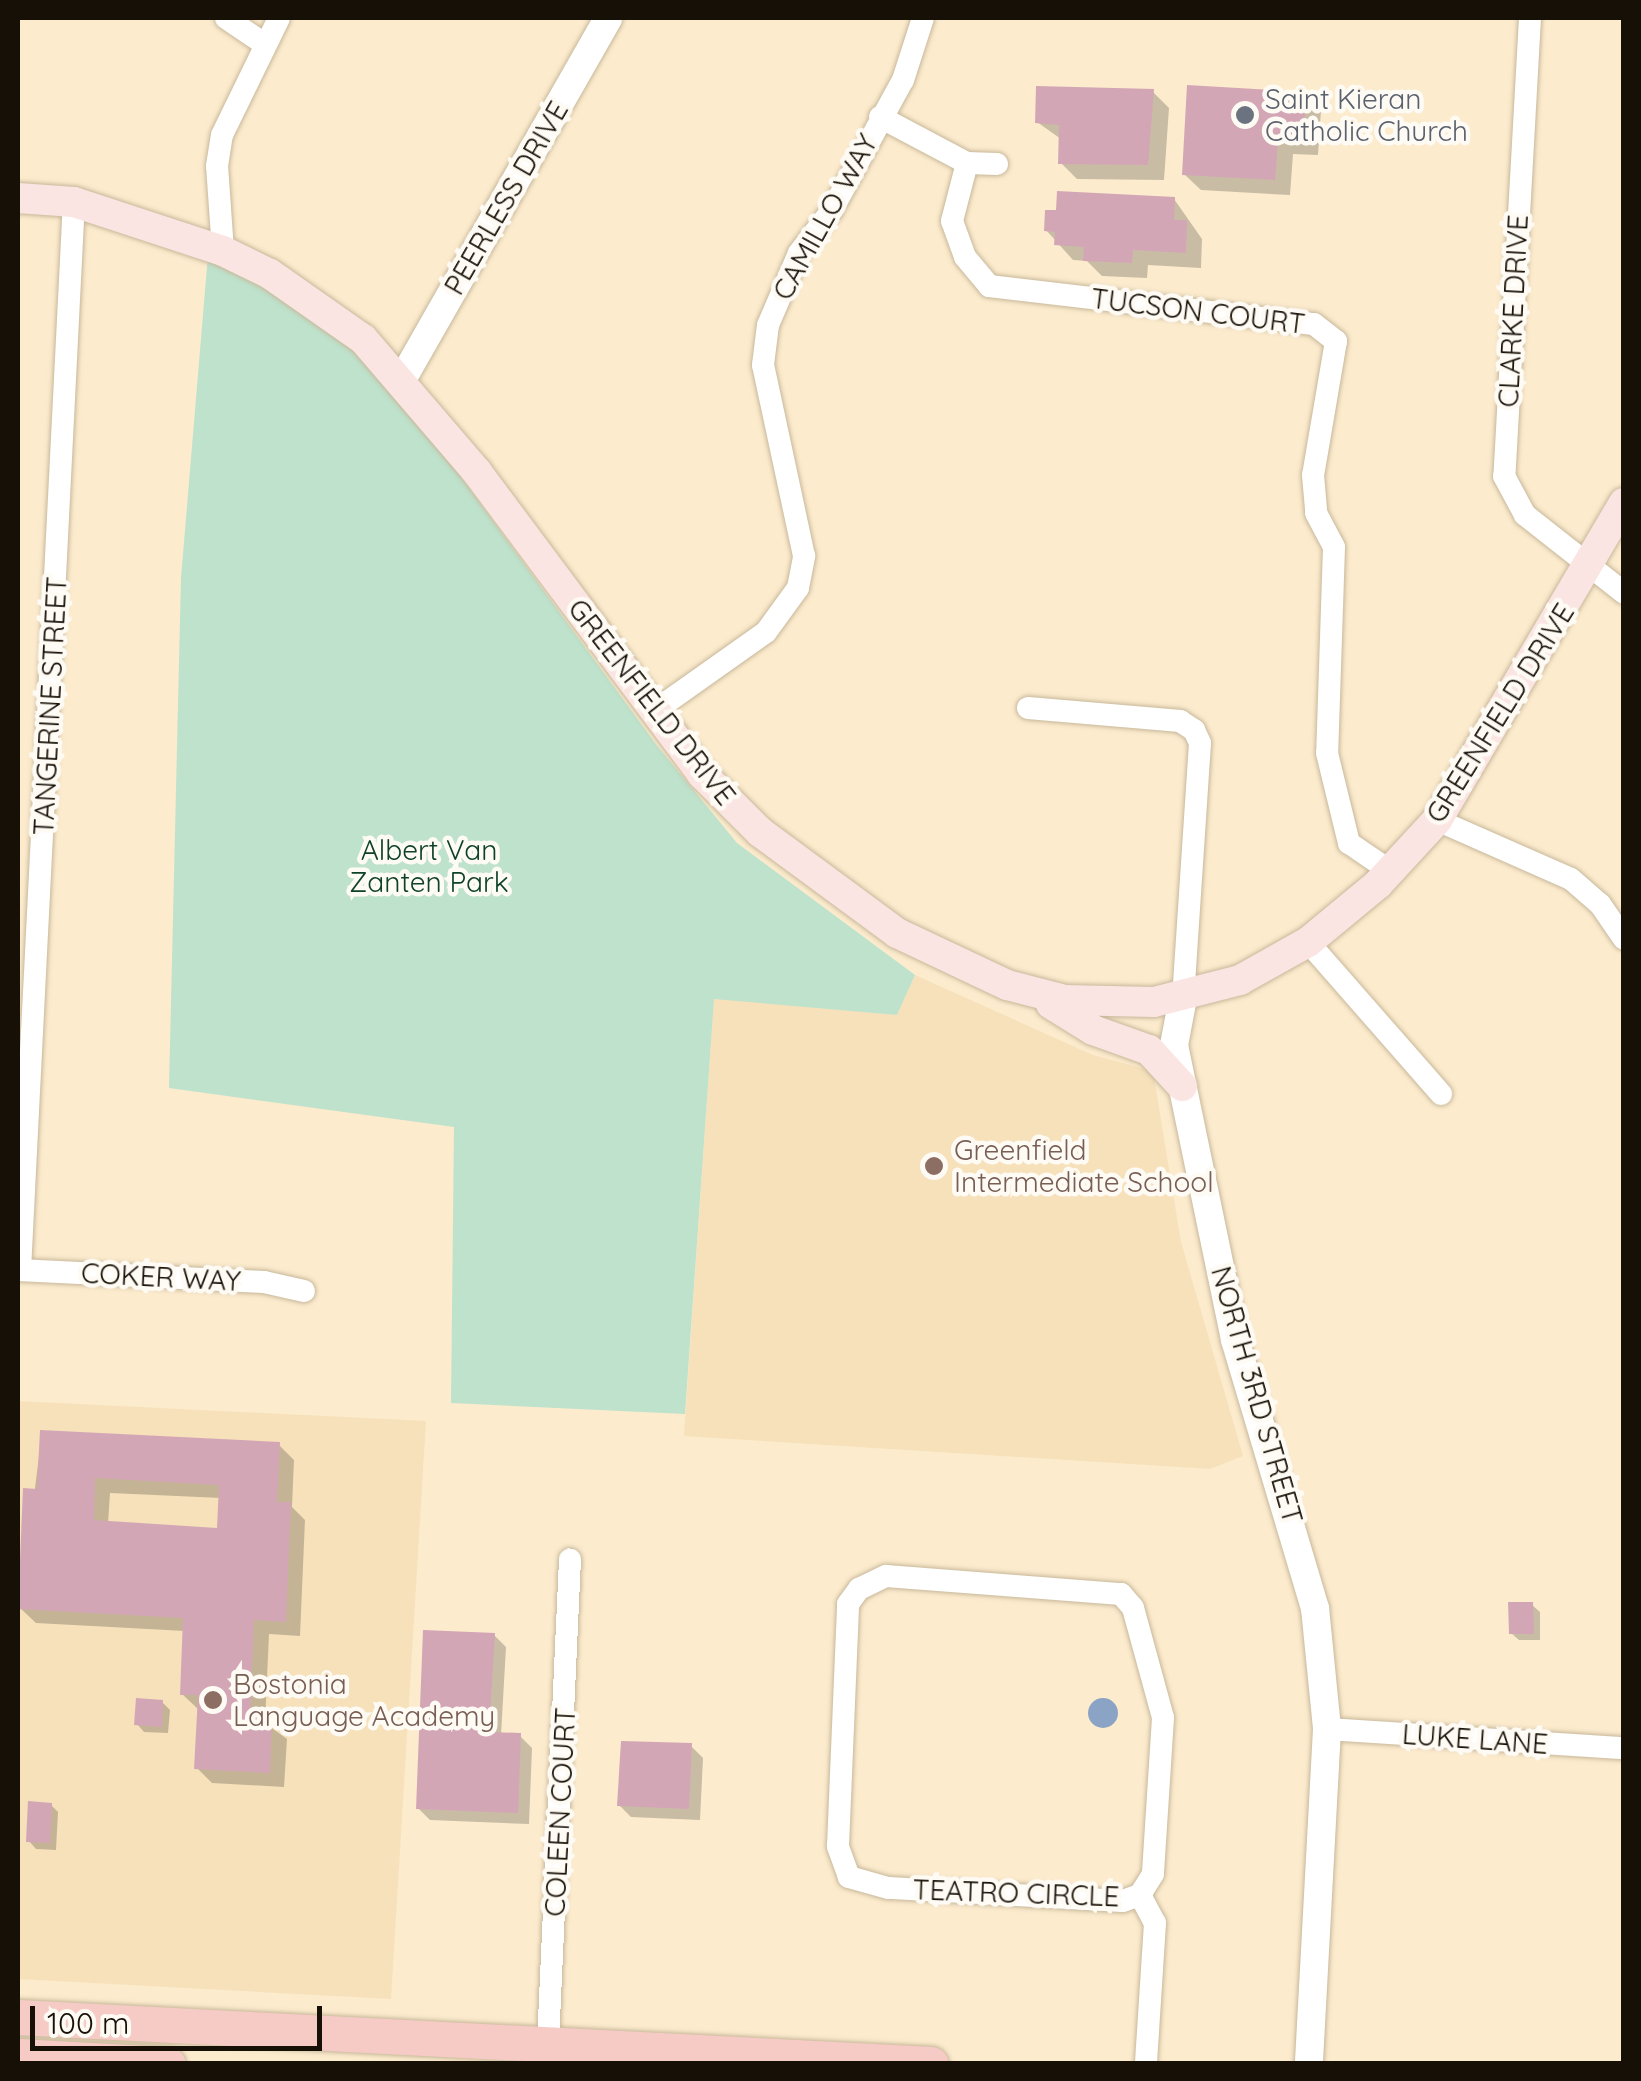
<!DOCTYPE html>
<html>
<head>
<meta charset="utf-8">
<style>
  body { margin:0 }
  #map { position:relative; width:1641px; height:2081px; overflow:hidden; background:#fcebcd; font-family:Quicksand,sans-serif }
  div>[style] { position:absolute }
  .built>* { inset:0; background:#f6e1bb }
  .green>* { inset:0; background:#bee2cc }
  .water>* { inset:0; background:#8ba4c6 }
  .round { border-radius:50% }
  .shadow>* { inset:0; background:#0003 }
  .building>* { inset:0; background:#d3a6b6 }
  .roads { filter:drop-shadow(0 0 2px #c8b89b) drop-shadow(0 0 2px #c8b89b) }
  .minor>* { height:22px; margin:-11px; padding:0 11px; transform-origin:11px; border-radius:11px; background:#fff }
  .tertiary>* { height:28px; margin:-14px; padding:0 14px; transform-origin:14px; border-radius:14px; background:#fff }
  .secondary>* { height:30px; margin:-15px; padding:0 15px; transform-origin:15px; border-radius:15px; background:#fbe5e2 }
  .primary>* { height:35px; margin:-17.5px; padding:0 17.5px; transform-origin:17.5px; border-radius:17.5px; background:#f7cbc5 }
  .dots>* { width:28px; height:28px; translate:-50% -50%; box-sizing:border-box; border:5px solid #fefaf4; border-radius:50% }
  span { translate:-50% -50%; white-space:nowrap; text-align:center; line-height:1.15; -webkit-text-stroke:9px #fefaf4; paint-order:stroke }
  .worship-label { font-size:28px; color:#5b616d }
  .left { translate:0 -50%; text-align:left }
  .street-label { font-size:28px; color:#161006 }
  .park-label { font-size:28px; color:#0d4128 }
  .education-label { font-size:28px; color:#785e54 }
  .frame { position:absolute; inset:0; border:20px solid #161006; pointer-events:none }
  .scale { position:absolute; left:30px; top:2006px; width:292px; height:45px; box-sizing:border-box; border:5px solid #161006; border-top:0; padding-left:12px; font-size:30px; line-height:35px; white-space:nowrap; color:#161006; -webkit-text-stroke:8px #fefaf4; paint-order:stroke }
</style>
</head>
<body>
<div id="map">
  <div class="built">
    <i style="clip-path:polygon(915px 975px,1093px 1055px,1153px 1071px,1181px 1242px,1243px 1456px,1210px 1469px,684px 1436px,714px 998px,897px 1015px)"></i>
    <i style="clip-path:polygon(18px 1401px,426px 1421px,391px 1999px,18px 1979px)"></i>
  </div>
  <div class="green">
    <i style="clip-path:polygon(208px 255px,257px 279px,352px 348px,410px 407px,655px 743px,737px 843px,915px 975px,897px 1015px,714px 999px,685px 1414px,451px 1403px,454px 1127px,169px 1088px,181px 578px)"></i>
  </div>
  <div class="water">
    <i class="round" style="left:1088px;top:1698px;width:30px;height:30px"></i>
  </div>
  <div class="shadow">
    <i style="clip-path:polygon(1153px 92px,1169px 108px,1164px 180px,1077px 179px,1061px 163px,1061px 139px,1037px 122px)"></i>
    <i style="clip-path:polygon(1305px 94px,1321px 110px,1318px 155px,1293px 154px,1290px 195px,1201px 190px,1184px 174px)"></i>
    <i style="clip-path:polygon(1174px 199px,1202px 239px,1201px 268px,1148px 265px,1147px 278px,1102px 276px,1087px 261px,1073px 260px,1046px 230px)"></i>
    <i style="clip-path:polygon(evenodd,42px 1432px,279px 1445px,294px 1460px,292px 1507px,305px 1520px,300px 1636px,269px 1634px,265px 1723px,287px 1739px,284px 1787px,212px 1783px,197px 1768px,198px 1709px,182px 1694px,185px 1631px,36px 1623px,20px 1608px,42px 1432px,110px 1493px,221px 1498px,220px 1530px,108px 1524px,110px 1493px)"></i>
    <i style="clip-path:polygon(1532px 1605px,1540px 1612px,1540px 1640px,1519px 1640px,1511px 1633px)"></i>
    <i style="clip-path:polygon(494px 1635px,506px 1647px,501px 1735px,520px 1736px,532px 1748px,529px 1824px,430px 1820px,418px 1808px)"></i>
    <i style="clip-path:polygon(162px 1702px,170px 1710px,168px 1733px,144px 1732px,137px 1724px)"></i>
    <i style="clip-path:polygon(691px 1746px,703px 1758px,700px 1820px,631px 1817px,619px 1805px)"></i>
    <i style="clip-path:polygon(51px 1805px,58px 1812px,56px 1850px,36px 1849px,29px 1841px)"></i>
  </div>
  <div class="building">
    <i style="clip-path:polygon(1187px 85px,1306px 92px,1303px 140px,1278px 139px,1275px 180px,1182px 175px)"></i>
    <i style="clip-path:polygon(1036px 86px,1154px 89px,1148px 165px,1058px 164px,1059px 125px,1035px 123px)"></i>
    <i style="clip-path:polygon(1057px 191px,1175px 197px,1174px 220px,1187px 220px,1186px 253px,1133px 250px,1132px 263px,1083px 261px,1084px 247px,1054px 245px,1055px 232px,1044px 231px,1045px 210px,1056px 210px)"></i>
    <i style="clip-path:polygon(evenodd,40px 1430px,280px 1442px,277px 1502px,291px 1502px,286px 1622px,254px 1620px,250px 1720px,272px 1721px,270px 1773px,194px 1769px,198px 1695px,180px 1695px,183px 1618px,18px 1609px,23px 1488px,37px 1489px,40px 1430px,95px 1478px,219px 1485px,217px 1528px,94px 1520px,95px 1478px)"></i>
    <i style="clip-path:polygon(1508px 1602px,1533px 1602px,1534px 1634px,1509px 1634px)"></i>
    <i style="clip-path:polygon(423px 1630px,495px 1633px,489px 1732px,521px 1733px,518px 1813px,416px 1809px)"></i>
    <i style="clip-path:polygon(136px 1698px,163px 1700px,162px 1727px,134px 1725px)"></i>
    <i style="clip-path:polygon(621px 1741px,692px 1743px,689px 1809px,617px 1806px)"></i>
    <i style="clip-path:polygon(28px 1801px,52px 1803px,50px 1843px,26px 1842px)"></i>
  </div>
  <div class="roads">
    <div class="minor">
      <i style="left:226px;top:18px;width:45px;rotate:34deg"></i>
      <i style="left:1530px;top:18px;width:459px;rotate:93.2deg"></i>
      <i style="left:1504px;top:476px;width:44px;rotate:61.7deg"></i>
      <i style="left:1525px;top:515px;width:126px;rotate:38.2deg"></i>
      <i style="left:880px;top:117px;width:98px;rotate:27.9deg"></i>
      <i style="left:967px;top:163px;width:30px;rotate:2deg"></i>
      <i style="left:967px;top:163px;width:60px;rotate:104.5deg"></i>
      <i style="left:952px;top:221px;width:38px;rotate:70deg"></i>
      <i style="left:965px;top:257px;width:38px;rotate:50deg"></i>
      <i style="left:989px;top:286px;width:327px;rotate:6.7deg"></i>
      <i style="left:1314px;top:324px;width:28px;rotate:38deg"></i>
      <i style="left:1336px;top:341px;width:136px;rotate:99.7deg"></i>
      <i style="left:1313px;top:475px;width:38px;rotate:85deg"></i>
      <i style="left:1316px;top:513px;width:38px;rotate:62deg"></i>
      <i style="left:1334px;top:547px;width:206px;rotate:91.9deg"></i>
      <i style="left:1327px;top:753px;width:93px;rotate:76.3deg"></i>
      <i style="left:1349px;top:843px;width:50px;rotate:34.3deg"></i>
      <i style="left:223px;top:251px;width:85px;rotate:-94deg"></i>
      <i style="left:217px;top:166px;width:31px;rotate:-81deg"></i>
      <i style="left:222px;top:135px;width:130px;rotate:-64deg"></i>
      <i style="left:1028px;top:708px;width:153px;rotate:4.9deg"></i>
      <i style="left:1180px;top:721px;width:17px;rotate:33deg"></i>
      <i style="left:1194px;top:730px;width:14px;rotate:65deg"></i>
      <i style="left:1200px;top:743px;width:256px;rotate:93.8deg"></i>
      <i style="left:653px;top:712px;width:138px;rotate:-35.3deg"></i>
      <i style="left:766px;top:632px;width:54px;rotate:-54deg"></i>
      <i style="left:798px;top:588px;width:33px;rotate:-79deg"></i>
      <i style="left:804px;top:556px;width:195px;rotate:-102.1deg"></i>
      <i style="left:763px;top:365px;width:40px;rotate:-82.9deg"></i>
      <i style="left:768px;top:325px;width:78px;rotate:-66.7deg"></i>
      <i style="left:799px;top:253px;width:54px;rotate:-52.5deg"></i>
      <i style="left:832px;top:210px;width:148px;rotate:-61.4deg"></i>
      <i style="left:903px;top:80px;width:65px;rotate:-72.1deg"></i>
      <i style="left:1437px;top:820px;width:146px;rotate:23.8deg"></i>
      <i style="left:1571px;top:879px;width:38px;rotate:41deg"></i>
      <i style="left:1600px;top:904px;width:42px;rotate:55.6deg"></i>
      <i style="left:1308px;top:942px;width:202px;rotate:48.8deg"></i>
      <i style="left:18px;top:1270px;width:246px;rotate:2.8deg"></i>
      <i style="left:264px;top:1282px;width:41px;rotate:12.7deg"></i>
      <i style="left:20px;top:1270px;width:1069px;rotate:-87.11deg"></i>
      <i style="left:886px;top:1576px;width:236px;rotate:4.4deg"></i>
      <i style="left:1121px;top:1594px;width:18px;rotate:49deg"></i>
      <i style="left:1133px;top:1608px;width:114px;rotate:74.7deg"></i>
      <i style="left:1163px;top:1718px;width:156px;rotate:93.7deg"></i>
      <i style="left:1153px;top:1874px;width:25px;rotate:122deg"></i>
      <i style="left:1140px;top:1895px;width:18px;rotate:161deg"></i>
      <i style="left:1123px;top:1901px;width:235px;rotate:-176.8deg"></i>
      <i style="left:888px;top:1888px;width:41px;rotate:-164.2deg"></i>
      <i style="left:849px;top:1877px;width:33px;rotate:-110deg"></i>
      <i style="left:838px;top:1846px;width:242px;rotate:-87.6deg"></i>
      <i style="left:848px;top:1604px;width:19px;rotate:-54deg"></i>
      <i style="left:859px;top:1589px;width:30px;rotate:-26deg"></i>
      <i style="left:1327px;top:1729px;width:298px;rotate:3.7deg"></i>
      <i style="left:1140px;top:1895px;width:32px;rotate:62deg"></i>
      <i style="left:1155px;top:1923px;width:141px;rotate:93.7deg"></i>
      <i style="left:547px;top:2064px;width:505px;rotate:-87.39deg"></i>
    </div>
    <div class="tertiary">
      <i style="left:403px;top:378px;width:414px;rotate:-60.3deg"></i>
      <i style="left:1183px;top:998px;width:48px;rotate:100.8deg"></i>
      <i style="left:1174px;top:1045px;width:301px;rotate:78.3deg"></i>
      <i style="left:1235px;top:1340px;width:280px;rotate:73.4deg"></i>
      <i style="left:1315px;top:1608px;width:122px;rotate:84.3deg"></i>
      <i style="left:1327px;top:1729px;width:335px;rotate:93.1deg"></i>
    </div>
    <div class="secondary">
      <i style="left:18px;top:198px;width:56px;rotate:4.1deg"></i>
      <i style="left:74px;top:202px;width:157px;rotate:18.2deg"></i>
      <i style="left:223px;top:251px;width:52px;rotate:26.1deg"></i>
      <i style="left:270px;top:274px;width:113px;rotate:35deg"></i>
      <i style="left:363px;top:339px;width:175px;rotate:49.4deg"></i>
      <i style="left:477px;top:472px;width:377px;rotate:53.3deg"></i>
      <i style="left:702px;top:774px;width:82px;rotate:45deg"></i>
      <i style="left:760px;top:832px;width:170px;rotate:36.4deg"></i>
      <i style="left:897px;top:933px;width:122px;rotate:25.3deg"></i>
      <i style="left:1007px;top:985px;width:60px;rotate:14.5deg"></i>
      <i style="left:1065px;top:1000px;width:89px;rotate:1.3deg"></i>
      <i style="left:1154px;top:1002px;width:89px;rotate:-14.3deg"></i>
      <i style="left:1240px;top:980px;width:78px;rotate:-29.2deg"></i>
      <i style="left:1308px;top:942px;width:91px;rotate:-39.6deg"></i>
      <i style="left:1378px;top:884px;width:87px;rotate:-47.3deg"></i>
      <i style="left:1437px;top:820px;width:368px;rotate:-59.5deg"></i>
      <i style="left:1051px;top:1004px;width:49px;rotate:31.8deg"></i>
      <i style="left:1093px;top:1030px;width:59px;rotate:19.7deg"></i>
      <i style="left:1149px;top:1050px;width:49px;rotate:47.5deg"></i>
    </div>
    <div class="primary">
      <i style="left:18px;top:2017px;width:914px;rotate:2.95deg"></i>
      <i style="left:18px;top:2056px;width:150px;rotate:3.1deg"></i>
    </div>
  </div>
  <div class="dots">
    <i style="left:1245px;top:115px;background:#6b7280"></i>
    <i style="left:934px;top:1166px;background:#8d6e63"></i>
    <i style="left:213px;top:1700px;background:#8d6e63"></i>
  </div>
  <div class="worship-label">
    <span class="left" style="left:1265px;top:115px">Saint Kieran<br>Catholic Church</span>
  </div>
  <div class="street-label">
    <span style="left:506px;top:198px;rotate:-60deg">PEERLESS DRIVE</span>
    <span style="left:825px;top:217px;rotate:-61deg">CAMILLO WAY</span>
    <span style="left:1198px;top:311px;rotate:7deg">TUCSON COURT</span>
    <span style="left:1513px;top:311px;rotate:-87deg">CLARKE DRIVE</span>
    <span style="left:652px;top:702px;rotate:52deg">GREENFIELD DRIVE</span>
    <span style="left:50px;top:706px;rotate:-87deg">TANGERINE STREET</span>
    <span style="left:1500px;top:713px;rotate:-58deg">GREENFIELD DRIVE</span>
    <span style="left:161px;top:1277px;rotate:3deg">COKER WAY</span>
    <span style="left:1257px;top:1395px;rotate:74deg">NORTH 3RD STREET</span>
    <span style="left:1475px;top:1739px;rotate:4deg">LUKE LANE</span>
    <span style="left:560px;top:1812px;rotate:-87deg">COLEEN COURT</span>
    <span style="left:1016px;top:1893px;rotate:2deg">TEATRO CIRCLE</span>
  </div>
  <div class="park-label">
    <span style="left:429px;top:866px">Albert Van<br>Zanten Park</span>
  </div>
  <div class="education-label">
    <span class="left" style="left:954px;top:1166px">Greenfield<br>Intermediate School</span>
    <span class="left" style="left:233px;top:1700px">Bostonia<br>Language Academy</span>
  </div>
  <div class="frame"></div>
  <div class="scale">100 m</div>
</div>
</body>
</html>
